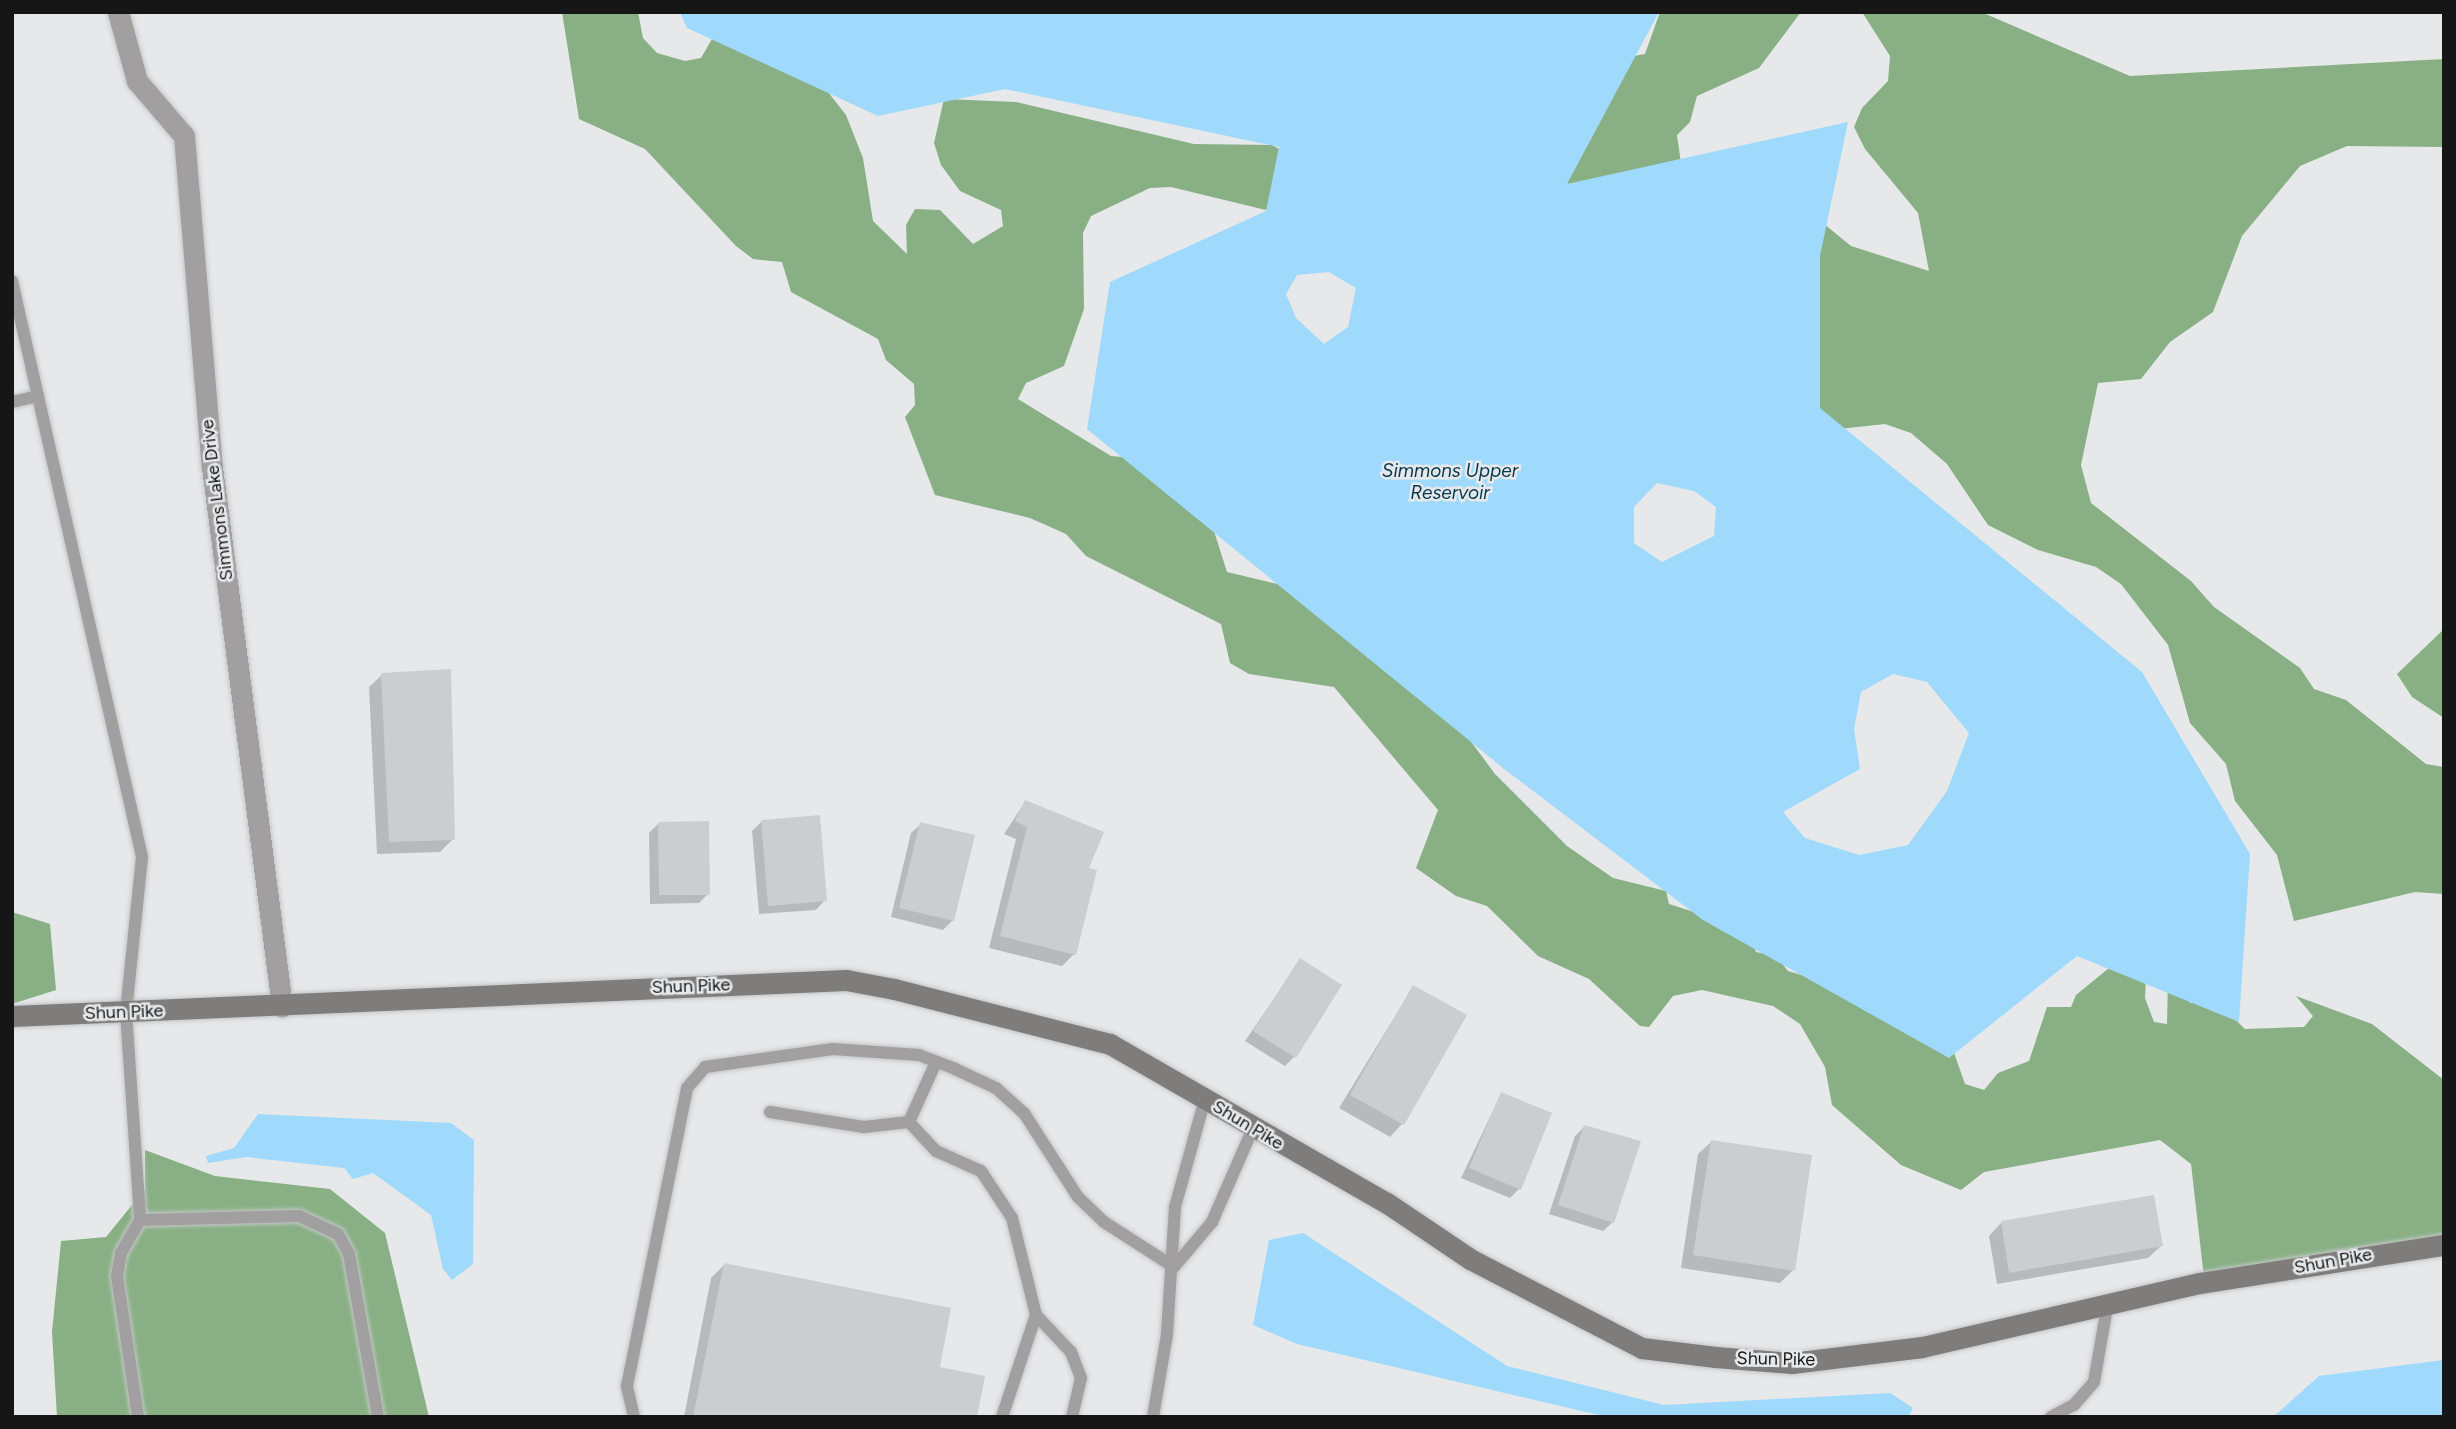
<!DOCTYPE html>
<html>
<head>
<meta charset="utf-8">
<style>
  body { margin:0 }
  #map { position:relative; width:2456px; height:1429px; overflow:hidden; background:#e6e8ea; font-family:Figtree,sans-serif }
  div>[style] { position:absolute }
  .forest>* { inset:0; background:#88b084 }
  .water>* { inset:0; background:#9fdafc }
  .shadow>* { inset:0; background:#0003 }
  .building>* { inset:0; background:#cbcdcf }
  .roads { filter:drop-shadow(0 0 2px #c5c6c8) drop-shadow(0 0 2px #c5c6c8) }
  .lane>* { height:12px; margin:-6px; padding:0 6px; transform-origin:6px; border-radius:6px; background:#a19f9f }
  .street>* { height:21px; margin:-10.5px; padding:0 10.5px; transform-origin:10.5px; border-radius:10.5px; background:#a19f9f }
  .secondary>* { height:21px; margin:-10.5px; padding:0 10.5px; transform-origin:10.5px; border-radius:10.5px; background:#7e7d7c }
  span { translate:-50% -50%; white-space:nowrap; text-align:center; line-height:1.15; -webkit-text-stroke:5px #e6e8ea; paint-order:stroke }
  .street-label { font-size:18px; color:#161617 }
  .water-label { font-size:19px; color:#04384e; font-style:italic }
  .frame { position:absolute; inset:0; border:14px solid #161617; pointer-events:none }
</style>
</head>
<body>
<div id="map">
  <div class="forest">
    <i style="clip-path:polygon(562px 12px,638px 12px,643px 38px,657px 53px,685px 61px,701px 58px,719px 27px,817px 78px,846px 115px,863px 158px,873px 221px,907px 254px,906px 225px,915px 209px,940px 210px,973px 244px,1003px 226px,1001px 210px,960px 191px,941px 165px,934px 143px,944px 99px,1016px 102px,1194px 144px,1272px 145px,1299px 160px,1290px 216px,1171px 187px,1150px 188px,1091px 216px,1083px 233px,1084px 309px,1064px 366px,1026px 383px,1018px 399px,1111px 456px,1157px 460px,1198px 481px,1227px 572px,1286px 586px,1449px 712px,1495px 774px,1567px 846px,1613px 878px,1666px 891px,1669px 904px,1747px 929px,1756px 952px,1776px 956px,1788px 971px,1941px 1016px,1965px 1084px,1984px 1090px,1998px 1073px,2029px 1061px,2047px 1007px,2071px 1007px,2076px 995px,2109px 968px,2149px 910px,2145px 998px,2154px 1022px,2167px 1024px,2168px 980px,2190px 984px,2190px 1003px,2219px 1004px,2245px 1029px,2304px 1027px,2313px 1016px,2296px 996px,2372px 1024px,2444px 1080px,2444px 1246px,2204px 1278px,2191px 1164px,2160px 1140px,1984px 1172px,1961px 1190px,1901px 1165px,1832px 1105px,1825px 1067px,1800px 1024px,1773px 1006px,1702px 990px,1673px 996px,1649px 1027px,1640px 1026px,1589px 979px,1538px 956px,1487px 906px,1456px 896px,1416px 868px,1438px 810px,1334px 687px,1249px 674px,1230px 663px,1221px 624px,1086px 556px,1066px 534px,1030px 518px,935px 495px,905px 417px,915px 405px,914px 384px,886px 360px,878px 339px,791px 292px,782px 262px,753px 259px,736px 246px,645px 149px,579px 119px)"></i>
    <i style="clip-path:polygon(1660px 12px,1801px 12px,1759px 68px,1697px 96px,1690px 122px,1677px 135px,1682px 170px,1568px 184px,1535px 163px,1601px 62px,1645px 54px)"></i>
    <i style="clip-path:polygon(1862px 12px,1981px 12px,2130px 76px,2444px 59px,2444px 147px,2347px 146px,2300px 166px,2242px 236px,2213px 312px,2170px 342px,2141px 379px,2098px 383px,2081px 465px,2091px 503px,2191px 581px,2214px 607px,2300px 668px,2314px 689px,2346px 700px,2426px 764px,2444px 767px,2444px 894px,2415px 892px,2294px 921px,2277px 855px,2235px 801px,2226px 764px,2190px 723px,2168px 645px,2121px 584px,2096px 567px,2038px 550px,1988px 525px,1947px 464px,1911px 433px,1885px 424px,1839px 429px,1807px 407px,1791px 197px,1851px 246px,1929px 271px,1918px 213px,1865px 149px,1854px 127px,1862px 108px,1888px 81px,1890px 56px)"></i>
    <i style="clip-path:polygon(2444px 629px,2444px 718px,2412px 697px,2397px 674px)"></i>
    <i style="clip-path:polygon(12px 912px,50px 924px,56px 990px,12px 1004px)"></i>
    <i style="clip-path:polygon(145px 1150px,215px 1176px,330px 1189px,385px 1233px,429px 1417px,57px 1417px,52px 1332px,61px 1241px,106px 1237px,145px 1189px)"></i>
  </div>
  <div class="water">
    <i style="clip-path:polygon(evenodd,680px 12px,1659px 12px,1567px 184px,1848px 122px,1820px 256px,1820px 408px,2142px 672px,2250px 854px,2239px 1022px,2077px 956px,1949px 1058px,1703px 920px,1503px 768px,1087px 429px,1110px 282px,1266px 211px,1279px 147px,1005px 89px,878px 116px,687px 28px,680px 12px,1329px 272px,1356px 288px,1348px 327px,1324px 344px,1296px 318px,1286px 294px,1297px 275px,1329px 272px,680px 12px,1657px 483px,1694px 491px,1716px 507px,1714px 536px,1662px 562px,1634px 543px,1634px 507px,1657px 483px,680px 12px,1893px 674px,1927px 682px,1969px 733px,1947px 791px,1908px 845px,1859px 855px,1805px 838px,1783px 812px,1860px 769px,1854px 729px,1861px 692px,1893px 674px)"></i>
    <i style="clip-path:polygon(258px 1114px,451px 1123px,474px 1140px,473px 1264px,452px 1280px,443px 1269px,431px 1215px,373px 1173px,353px 1179px,344px 1168px,246px 1157px,208px 1163px,206px 1156px,234px 1148px)"></i>
    <i style="clip-path:polygon(1303px 1233px,1507px 1366px,1664px 1405px,1890px 1393px,1913px 1408px,1908px 1417px,1607px 1417px,1297px 1344px,1253px 1325px,1269px 1240px)"></i>
    <i style="clip-path:polygon(2444px 1360px,2444px 1417px,2273px 1417px,2319px 1376px)"></i>
  </div>
  <div class="shadow">
    <i style="clip-path:polygon(382px 675px,453px 839px,440px 852px,377px 854px,369px 687px)"></i>
    <i style="clip-path:polygon(1025px 802px,1086px 869px,1074px 954px,1062px 966px,989px 948px,1016px 839px,1004px 834px)"></i>
    <i style="clip-path:polygon(762px 821px,825px 900px,816px 910px,759px 914px,752px 831px)"></i>
    <i style="clip-path:polygon(658px 824px,708px 894px,699px 903px,650px 904px,649px 833px)"></i>
    <i style="clip-path:polygon(921px 824px,953px 920px,943px 930px,891px 917px,911px 833px)"></i>
    <i style="clip-path:polygon(1300px 961px,1294px 1057px,1285px 1066px,1245px 1041px)"></i>
    <i style="clip-path:polygon(1413px 987px,1402px 1124px,1390px 1137px,1339px 1108px)"></i>
    <i style="clip-path:polygon(1501px 1094px,1519px 1189px,1510px 1198px,1461px 1178px)"></i>
    <i style="clip-path:polygon(1584px 1127px,1613px 1222px,1603px 1231px,1549px 1214px,1575px 1136px)"></i>
    <i style="clip-path:polygon(1711px 1142px,1793px 1270px,1780px 1283px,1681px 1268px,1698px 1154px)"></i>
    <i style="clip-path:polygon(2001px 1223px,2161px 1246px,2148px 1258px,1997px 1284px,1989px 1236px)"></i>
    <i style="clip-path:polygon(724px 1265px,938px 1368px,976px 1417px,684px 1417px,711px 1278px)"></i>
  </div>
  <div class="building">
    <i style="clip-path:polygon(451px 669px,455px 840px,389px 842px,381px 673px)"></i>
    <i style="clip-path:polygon(1025px 800px,1104px 832px,1089px 868px,1097px 870px,1076px 955px,1000px 936px,1027px 827px,1015px 821px)"></i>
    <i style="clip-path:polygon(820px 815px,827px 901px,768px 906px,761px 820px)"></i>
    <i style="clip-path:polygon(709px 821px,710px 895px,659px 895px,658px 822px)"></i>
    <i style="clip-path:polygon(920px 822px,975px 835px,954px 921px,899px 908px)"></i>
    <i style="clip-path:polygon(1300px 958px,1342px 985px,1296px 1058px,1253px 1031px)"></i>
    <i style="clip-path:polygon(1413px 985px,1467px 1015px,1404px 1125px,1350px 1095px)"></i>
    <i style="clip-path:polygon(1501px 1092px,1552px 1113px,1521px 1190px,1469px 1168px)"></i>
    <i style="clip-path:polygon(1584px 1125px,1641px 1141px,1614px 1223px,1558px 1205px)"></i>
    <i style="clip-path:polygon(1711px 1140px,1812px 1155px,1795px 1271px,1693px 1255px)"></i>
    <i style="clip-path:polygon(2154px 1195px,2163px 1246px,2009px 1273px,2001px 1221px)"></i>
    <i style="clip-path:polygon(724px 1263px,951px 1308px,940px 1367px,985px 1376px,977px 1417px,693px 1417px)"></i>
  </div>
  <div class="roads">
    <div class="lane">
      <i style="left:12px;top:281px;width:590px;rotate:77.28deg"></i>
      <i style="left:142px;top:857px;width:156px;rotate:95.9deg"></i>
      <i style="left:126px;top:1012px;width:208px;rotate:86.1deg"></i>
      <i style="left:140px;top:1220px;width:38px;rotate:120deg"></i>
      <i style="left:121px;top:1253px;width:23px;rotate:100deg"></i>
      <i style="left:117px;top:1276px;width:143px;rotate:81.5deg"></i>
      <i style="left:12px;top:402px;width:27px;rotate:-13deg"></i>
      <i style="left:936px;top:1062px;width:66px;rotate:114.2deg"></i>
      <i style="left:909px;top:1122px;width:40px;rotate:47deg"></i>
      <i style="left:936px;top:1151px;width:49px;rotate:24deg"></i>
      <i style="left:981px;top:1171px;width:56px;rotate:56.6deg"></i>
      <i style="left:1012px;top:1218px;width:100px;rotate:76.1deg"></i>
      <i style="left:1036px;top:1315px;width:51px;rotate:46.6deg"></i>
      <i style="left:1071px;top:1352px;width:28px;rotate:69deg"></i>
      <i style="left:1081px;top:1378px;width:40px;rotate:103deg"></i>
      <i style="left:770px;top:1112px;width:95px;rotate:9.1deg"></i>
      <i style="left:864px;top:1127px;width:45px;rotate:-6.3deg"></i>
      <i style="left:140px;top:1220px;width:159px;rotate:-1.4deg"></i>
      <i style="left:299px;top:1216px;width:43px;rotate:24.8deg"></i>
      <i style="left:338px;top:1234px;width:23px;rotate:61deg"></i>
      <i style="left:349px;top:1254px;width:166px;rotate:79.9deg"></i>
      <i style="left:1174px;top:1267px;width:59px;rotate:-49.8deg"></i>
      <i style="left:1212px;top:1222px;width:105px;rotate:-66.4deg"></i>
      <i style="left:634px;top:1417px;width:32px;rotate:-103deg"></i>
      <i style="left:627px;top:1386px;width:304px;rotate:-78.6deg"></i>
      <i style="left:687px;top:1088px;width:28px;rotate:-49deg"></i>
      <i style="left:705px;top:1067px;width:129px;rotate:-8deg"></i>
      <i style="left:833px;top:1049px;width:86px;rotate:4deg"></i>
      <i style="left:919px;top:1055px;width:39px;rotate:21deg"></i>
      <i style="left:955px;top:1069px;width:45px;rotate:24.9deg"></i>
      <i style="left:996px;top:1088px;width:38px;rotate:42deg"></i>
      <i style="left:1024px;top:1113px;width:100px;rotate:57.3deg"></i>
      <i style="left:1078px;top:1197px;width:36px;rotate:44deg"></i>
      <i style="left:1104px;top:1222px;width:83px;rotate:32.7deg"></i>
      <i style="left:1002px;top:1417px;width:108px;rotate:-71.6deg"></i>
      <i style="left:1153px;top:1417px;width:84px;rotate:-80.4deg"></i>
      <i style="left:1167px;top:1334px;width:127px;rotate:-86.4deg"></i>
      <i style="left:1175px;top:1207px;width:112px;rotate:-74.5deg"></i>
      <i style="left:2051px;top:1417px;width:26px;rotate:-28deg"></i>
      <i style="left:2074px;top:1405px;width:30px;rotate:-49deg"></i>
      <i style="left:2094px;top:1382px;width:81px;rotate:-80.1deg"></i>
    </div>
    <div class="street">
      <i style="left:118px;top:12px;width:72px;rotate:74.6deg"></i>
      <i style="left:137px;top:81px;width:72px;rotate:49.5deg"></i>
      <i style="left:184px;top:136px;width:332px;rotate:85.2deg"></i>
      <i style="left:212px;top:467px;width:544px;rotate:82.6deg"></i>
    </div>
    <div class="secondary">
      <i style="left:12px;top:1016px;width:835px;rotate:-2.47deg"></i>
      <i style="left:846px;top:980px;width:49px;rotate:10.6deg"></i>
      <i style="left:894px;top:989px;width:223px;rotate:14.3deg"></i>
      <i style="left:1110px;top:1044px;width:319px;rotate:29.9deg"></i>
      <i style="left:1387px;top:1203px;width:100px;rotate:34deg"></i>
      <i style="left:1470px;top:1259px;width:194px;rotate:27.4deg"></i>
      <i style="left:1642px;top:1348px;width:74px;rotate:7deg"></i>
      <i style="left:1715px;top:1357px;width:77px;rotate:4.5deg"></i>
      <i style="left:1792px;top:1363px;width:131px;rotate:-7deg"></i>
      <i style="left:1922px;top:1347px;width:285px;rotate:-13deg"></i>
      <i style="left:2200px;top:1283px;width:247px;rotate:-8.9deg"></i>
    </div>
  </div>
  <div class="street-label">
    <span style="left:217px;top:500px;rotate:-97deg">Simmons Lake Drive</span>
    <span style="left:691px;top:986px;rotate:-2deg">Shun Pike</span>
    <span style="left:124px;top:1012px;rotate:-2deg">Shun Pike</span>
    <span style="left:1248px;top:1125px;rotate:31deg">Shun Pike</span>
    <span style="left:2333px;top:1261px;rotate:-10deg">Shun Pike</span>
    <span style="left:1776px;top:1359px;rotate:1deg">Shun Pike</span>
  </div>
  <div class="water-label">
    <span style="left:1450px;top:482px">Simmons Upper<br>Reservoir</span>
  </div>
  <div class="frame"></div>
</div>
</body>
</html>
